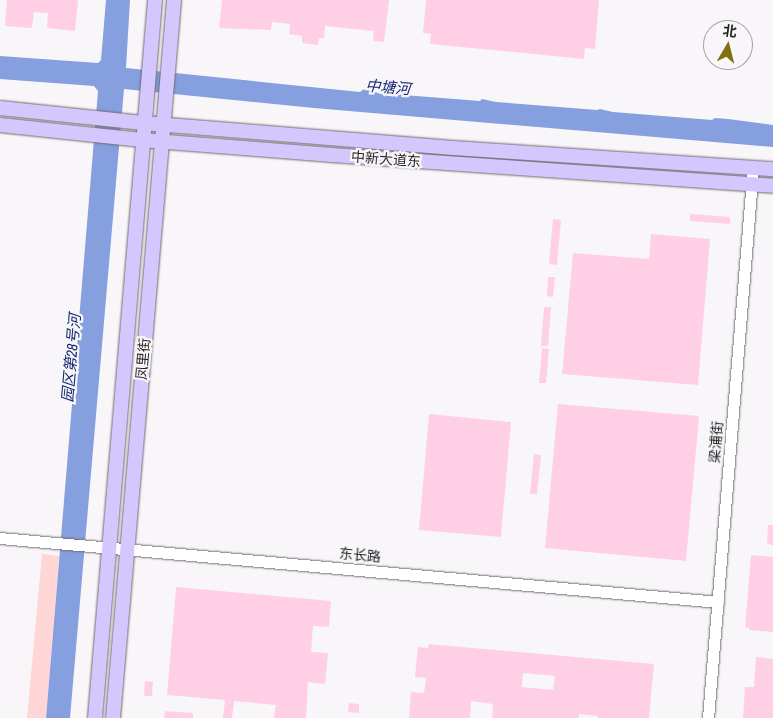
<!DOCTYPE html>
<html>
<head>
<meta charset="utf-8">
<style>
  body { margin:0 }
  #map { position:relative; width:773px; height:718px; overflow:hidden; background:#f8f6f9; font-family:"Archivo Narrow","Noto Sans SC",sans-serif }
  div>[style] { position:absolute }
  .green>* { inset:0; background:#ffd5d6 }
  .water>* { inset:0; background:#859fdf }
  .building>* { inset:0; background:#ffd0e5 }
  .roads { filter:drop-shadow(0 0 1px #6d6b6e) drop-shadow(0 0 1px #6d6b6e) }
  .tertiary>* { height:11px; margin:-5.5px; padding:0 5.5px; transform-origin:5.5px; border-radius:5.5px; background:#fff }
  .primary>* { height:14px; margin:-7px; padding:0 7px; transform-origin:7px; border-radius:7px; background:#d4c7fd }
  span { translate:-50% -50%; white-space:nowrap; text-align:center; line-height:1.15; -webkit-text-stroke:4.5px #f8f6f9; paint-order:stroke }
  .street-label { font-size:14px; color:#262526 }
  .water-label { font-size:15px; color:#152872; font-style:italic }
  .north { position:absolute; left:703px; top:20px; width:50px; height:50px; box-sizing:border-box; background:#f8f6f9; border:1px solid #a4a2a5; border-radius:50%; rotate:8deg; font-size:14px; font-weight:700; line-height:20px; text-align:center; color:#262526 }
  .north::after { content:''; display:block; margin:auto; width:18px; height:22px; background:#80700f; clip-path:polygon(50% 0,100% 100%,50% 72%,0 100%) }
</style>
</head>
<body>
<div id="map">
  <div class="green">
    <i style="clip-path:polygon(42px 554px,59px 556px,46px 718px,27px 718px)"></i>
  </div>
  <div class="water">
    <i style="clip-path:polygon(106px 0,130px 0,126px 68px,360px 92px,364px 89px,378px 93px,480px 101px,482px 99px,496px 102px,597px 110px,600px 109px,613px 112px,712px 120px,715px 118px,728px 119px,773px 125px,773px 147px,314px 108px,124px 89px,70px 718px,46px 718px,98px 91px,94px 86px,0 79px,0 56px,98px 63px,101px 60px)"></i>
  </div>
  <div class="building">
    <i style="clip-path:polygon(7px 0,78px 0,75px 31px,47px 28px,48px 13px,34px 12px,32px 28px,5px 26px)"></i>
    <i style="clip-path:polygon(222px 0,389px 0,384px 42px,373px 41px,374px 31px,325px 26px,324px 38px,319px 38px,318px 45px,302px 43px,302px 36px,289px 34px,290px 24px,272px 22px,271px 30px,219px 28px)"></i>
    <i style="clip-path:polygon(426px 0,599px 0,595px 49px,585px 48px,584px 59px,430px 44px,431px 34px,423px 33px)"></i>
    <i style="clip-path:polygon(690px 214px,730px 217px,730px 224px,690px 221px)"></i>
    <i style="clip-path:polygon(553px 219px,561px 220px,557px 265px,549px 264px)"></i>
    <i style="clip-path:polygon(651px 234px,710px 239px,698px 385px,562px 374px,573px 253px,649px 259px)"></i>
    <i style="clip-path:polygon(548px 277px,555px 277px,553px 297px,547px 296px)"></i>
    <i style="clip-path:polygon(544px 307px,551px 307px,548px 346px,541px 346px)"></i>
    <i style="clip-path:polygon(542px 348px,549px 349px,546px 383px,539px 383px)"></i>
    <i style="clip-path:polygon(558px 404px,699px 416px,686px 561px,545px 548px)"></i>
    <i style="clip-path:polygon(429px 414px,511px 422px,501px 537px,419px 530px)"></i>
    <i style="clip-path:polygon(534px 454px,541px 455px,537px 494px,530px 494px)"></i>
    <i style="clip-path:polygon(768px 525px,773px 525px,773px 545px,767px 544px)"></i>
    <i style="clip-path:polygon(751px 555px,773px 557px,773px 632px,749px 630px,749px 628px,745px 627px)"></i>
    <i style="clip-path:polygon(176px 587px,331px 601px,329px 627px,313px 626px,311px 652px,328px 653px,325px 684px,308px 682px,306px 718px,274px 718px,276px 705px,234px 701px,232px 718px,223px 718px,225px 700px,167px 695px)"></i>
    <i style="clip-path:polygon(evenodd,429px 644px,654px 664px,649px 718px,598px 718px,598px 716px,579px 714px,579px 718px,492px 718px,493px 704px,471px 701px,470px 718px,409px 718px,411px 692px,424px 693px,426px 678px,415px 677px,418px 647px,428px 648px,429px 644px,523px 673px,555px 676px,553px 690px,522px 687px,523px 673px)"></i>
    <i style="clip-path:polygon(756px 657px,773px 659px,773px 718px,743px 718px,745px 687px,754px 687px)"></i>
    <i style="clip-path:polygon(145px 681px,153px 682px,152px 696px,144px 696px)"></i>
    <i style="clip-path:polygon(349px 703px,359px 704px,359px 713px,348px 712px)"></i>
    <i style="clip-path:polygon(165px 711px,193px 713px,193px 718px,164px 718px)"></i>
  </div>
  <div class="roads">
    <div class="tertiary">
      <i style="left:0;top:538px;width:721px;rotate:5.09deg"></i>
      <i style="left:708px;top:718px;width:553px;rotate:-85.33deg"></i>
    </div>
    <div class="primary">
      <i style="left:0;top:108px;width:144px;rotate:6deg"></i>
      <i style="left:143px;top:123px;width:311px;rotate:4.6deg"></i>
      <i style="left:453px;top:148px;width:321px;rotate:3.8deg"></i>
      <i style="left:0;top:125px;width:143px;rotate:6deg"></i>
      <i style="left:142px;top:140px;width:191px;rotate:4.5deg"></i>
      <i style="left:332px;top:155px;width:442px;rotate:4deg"></i>
      <i style="left:95px;top:718px;width:721px;rotate:-85.22deg"></i>
      <i style="left:113px;top:718px;width:721px;rotate:-85.14deg"></i>
    </div>
  </div>
  <div class="street-label">
    <span style="left:386px;top:159px;rotate:4deg">中新大道东</span>
    <span style="left:143px;top:359px;rotate:-85deg">凤里街</span>
    <span style="left:716px;top:442px;rotate:-85deg">梁浦街</span>
    <span style="left:360px;top:555px;rotate:5deg">东长路</span>
  </div>
  <div class="water-label">
    <span style="left:388px;top:87px;rotate:5deg">中塘河</span>
    <span style="left:71px;top:358px;rotate:-85deg">园区第28号河</span>
  </div>
  <div class="north">北</div>
</div>
</body>
</html>
